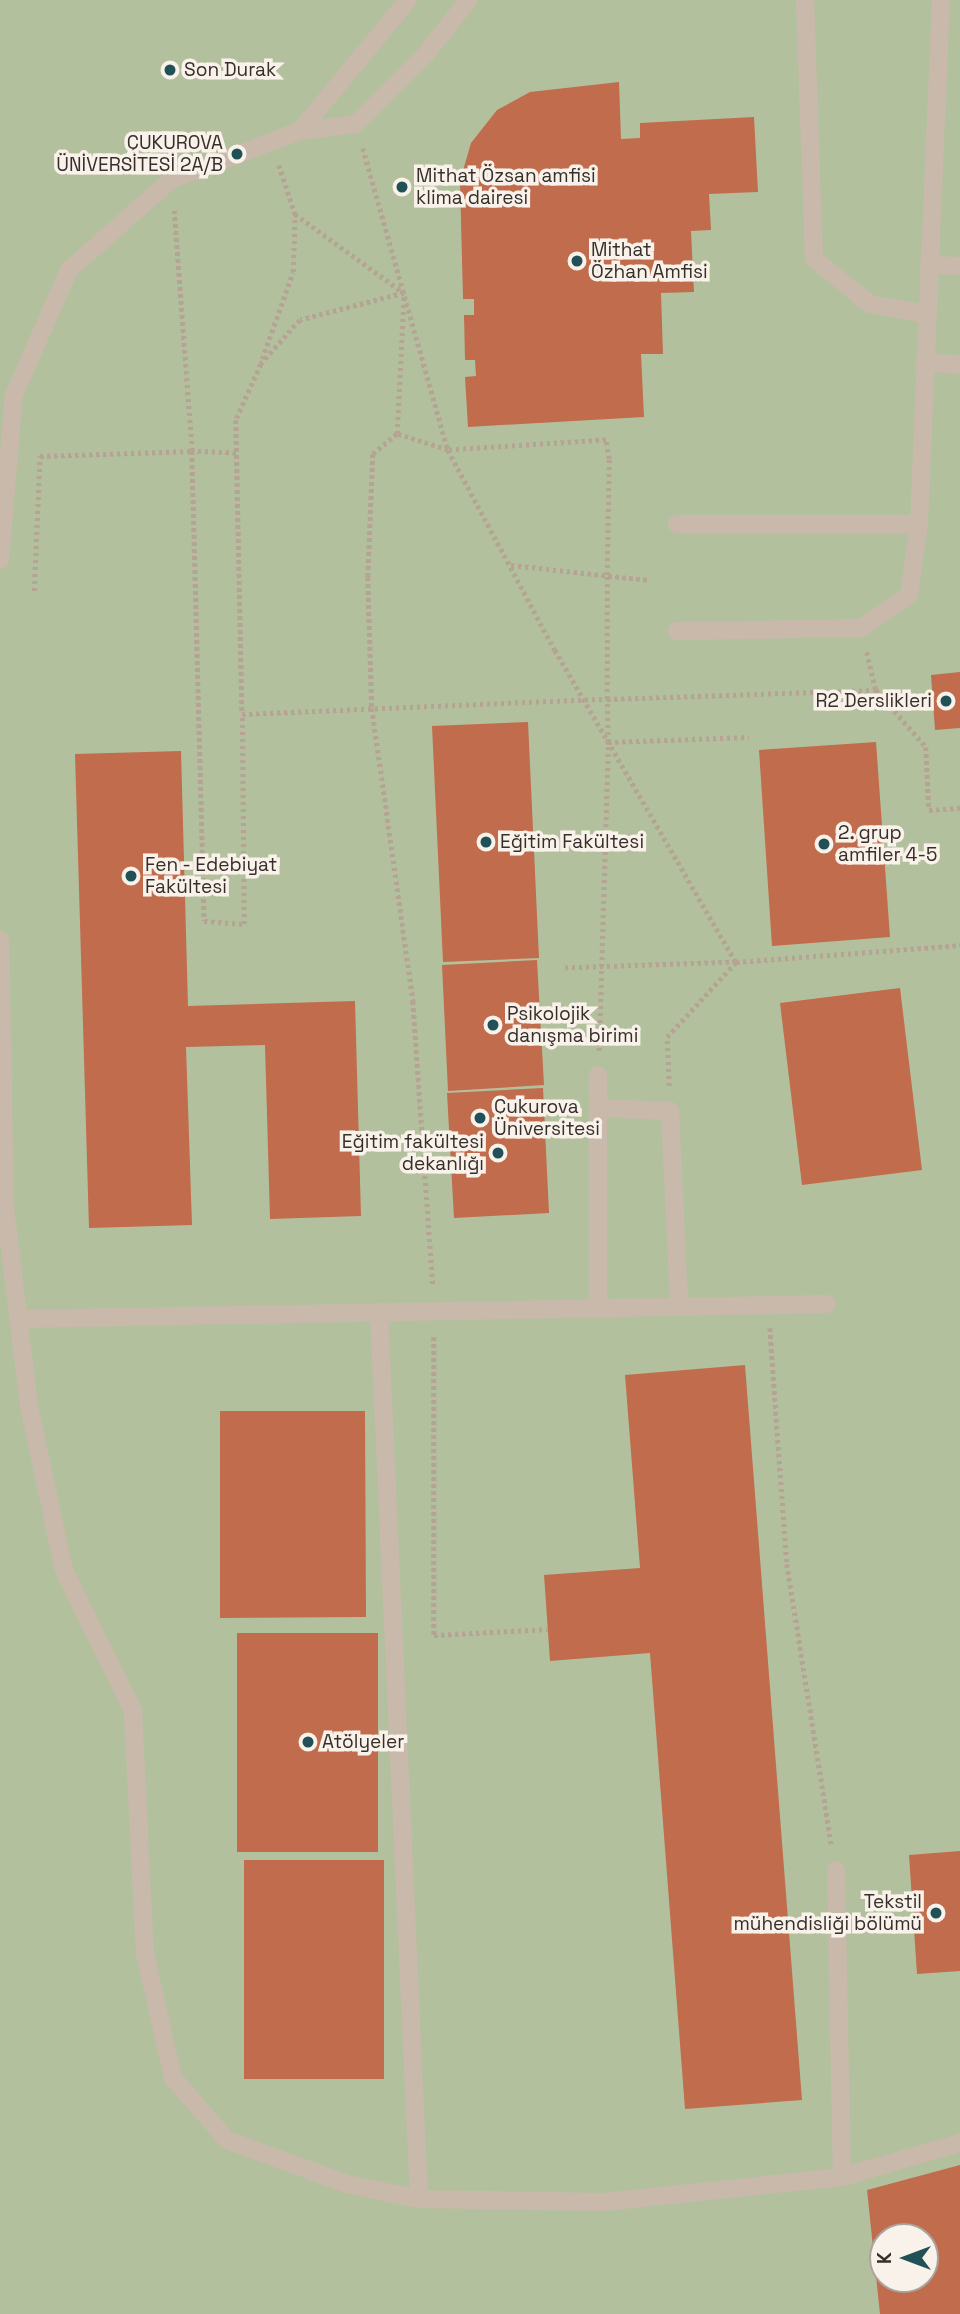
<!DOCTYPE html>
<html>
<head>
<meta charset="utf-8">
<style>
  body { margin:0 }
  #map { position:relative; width:960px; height:2314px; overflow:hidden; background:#f1e8dd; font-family:"Space Grotesk",sans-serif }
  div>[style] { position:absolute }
  .green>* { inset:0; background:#b3c09e }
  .building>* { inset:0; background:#c06c4d }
  .path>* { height:4.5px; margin-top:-2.25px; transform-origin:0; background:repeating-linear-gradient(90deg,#b5a394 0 3.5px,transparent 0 7px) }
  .service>* { height:18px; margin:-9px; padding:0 9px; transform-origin:9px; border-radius:9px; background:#c9b9aa }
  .tertiary>* { height:18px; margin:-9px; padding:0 9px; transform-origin:9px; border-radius:9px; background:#c9b9aa }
  .dots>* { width:19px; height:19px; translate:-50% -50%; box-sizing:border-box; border:4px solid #f9f2ea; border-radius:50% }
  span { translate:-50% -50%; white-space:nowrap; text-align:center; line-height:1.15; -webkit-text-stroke:7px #f9f2ea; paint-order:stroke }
  .poi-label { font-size:19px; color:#362e29 }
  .left { translate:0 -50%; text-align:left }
  .right { translate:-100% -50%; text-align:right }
  .north { position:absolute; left:869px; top:2223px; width:70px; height:70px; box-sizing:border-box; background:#f9f2ea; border:2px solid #aba49d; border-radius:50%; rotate:270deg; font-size:19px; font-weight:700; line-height:28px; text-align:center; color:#362e29 }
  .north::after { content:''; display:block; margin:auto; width:24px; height:32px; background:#215156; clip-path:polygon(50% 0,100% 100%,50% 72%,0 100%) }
</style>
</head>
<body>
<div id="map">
  <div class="green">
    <i style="clip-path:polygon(evenodd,0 0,960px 0,960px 2314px,0 2314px,0 0,883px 2237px,925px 2237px,925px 2279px,883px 2279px,883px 2237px)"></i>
  </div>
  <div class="building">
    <i style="clip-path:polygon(619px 82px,621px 139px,640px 138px,640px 123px,754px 117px,758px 192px,709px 194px,711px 230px,691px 231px,694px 292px,661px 293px,663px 354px,641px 354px,644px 417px,468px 427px,465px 377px,476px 376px,475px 360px,465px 360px,464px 315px,474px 315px,474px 299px,463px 299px,460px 181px,471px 143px,497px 110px,530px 92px)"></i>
    <i style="clip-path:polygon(960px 672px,960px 728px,935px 730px,931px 675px)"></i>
    <i style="clip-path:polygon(528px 722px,539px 958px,443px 962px,432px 726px)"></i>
    <i style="clip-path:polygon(876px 742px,890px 937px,772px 946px,759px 750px)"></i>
    <i style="clip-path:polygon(181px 751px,188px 1006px,355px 1001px,361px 1216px,270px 1219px,265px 1045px,186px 1047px,192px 1225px,89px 1228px,75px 754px)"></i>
    <i style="clip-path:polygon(537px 960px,544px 1085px,448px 1091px,442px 965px)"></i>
    <i style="clip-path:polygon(900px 988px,922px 1170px,802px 1185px,780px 1003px)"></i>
    <i style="clip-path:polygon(543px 1088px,549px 1213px,454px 1218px,447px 1093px)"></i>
    <i style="clip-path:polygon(745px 1365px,802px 2100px,685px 2109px,650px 1653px,550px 1661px,544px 1575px,640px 1568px,625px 1375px)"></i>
    <i style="clip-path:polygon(220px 1411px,365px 1411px,366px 1617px,220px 1618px)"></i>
    <i style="clip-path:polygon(237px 1633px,378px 1633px,378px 1852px,237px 1852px)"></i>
    <i style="clip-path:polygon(960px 1851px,960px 1971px,917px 1974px,909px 1855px)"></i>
    <i style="clip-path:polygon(244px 1860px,384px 1860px,384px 2079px,244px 2079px)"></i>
    <i style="clip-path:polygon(evenodd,960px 2165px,960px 2314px,880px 2314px,867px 2190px,960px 2165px,883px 2237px,925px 2237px,925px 2279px,883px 2279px,883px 2237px)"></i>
  </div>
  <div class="path">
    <i style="left:363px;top:148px;width:314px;rotate:74.3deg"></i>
    <i style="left:448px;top:450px;width:227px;rotate:61.9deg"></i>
    <i style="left:555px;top:650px;width:361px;rotate:59.9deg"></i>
    <i style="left:736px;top:962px;width:171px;rotate:178deg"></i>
    <i style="left:279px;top:165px;width:52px;rotate:71.9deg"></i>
    <i style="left:262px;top:359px;width:92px;rotate:-70.4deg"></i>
    <i style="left:293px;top:272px;width:58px;rotate:-88deg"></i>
    <i style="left:295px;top:214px;width:135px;rotate:35.9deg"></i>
    <i style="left:397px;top:434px;width:31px;rotate:140deg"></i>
    <i style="left:373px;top:454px;width:123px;rotate:92.3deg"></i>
    <i style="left:368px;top:577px;width:131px;rotate:88.3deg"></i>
    <i style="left:372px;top:708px;width:296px;rotate:82deg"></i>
    <i style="left:413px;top:1001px;width:286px;rotate:86deg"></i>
    <i style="left:236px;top:453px;width:44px;rotate:-177.4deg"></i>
    <i style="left:192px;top:451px;width:470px;rotate:88.5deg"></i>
    <i style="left:204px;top:921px;width:40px;rotate:4.3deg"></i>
    <i style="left:244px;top:924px;width:210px;rotate:-90.5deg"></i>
    <i style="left:511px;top:565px;width:138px;rotate:6.2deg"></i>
    <i style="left:34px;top:591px;width:135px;rotate:-87.5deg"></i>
    <i style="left:40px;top:456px;width:152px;rotate:-1.9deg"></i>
    <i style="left:192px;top:451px;width:241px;rotate:-94.3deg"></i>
    <i style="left:867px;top:652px;width:39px;rotate:77deg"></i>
    <i style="left:876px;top:690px;width:76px;rotate:48.7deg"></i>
    <i style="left:926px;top:747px;width:63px;rotate:87.3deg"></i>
    <i style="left:929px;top:810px;width:31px;rotate:-4deg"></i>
    <i style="left:608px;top:742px;width:141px;rotate:-2deg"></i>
    <i style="left:599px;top:1051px;width:309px;rotate:-88.3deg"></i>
    <i style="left:608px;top:742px;width:43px;rotate:-91.3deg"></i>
    <i style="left:607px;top:699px;width:124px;rotate:-90deg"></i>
    <i style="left:607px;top:575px;width:116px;rotate:-89deg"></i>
    <i style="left:609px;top:459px;width:19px;rotate:-99deg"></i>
    <i style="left:606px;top:440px;width:158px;rotate:176.4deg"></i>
    <i style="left:448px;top:450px;width:53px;rotate:-162.6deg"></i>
    <i style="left:397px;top:434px;width:141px;rotate:-87.2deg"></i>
    <i style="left:404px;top:293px;width:107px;rotate:165.4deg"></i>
    <i style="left:300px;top:320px;width:59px;rotate:131.6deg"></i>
    <i style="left:261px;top:364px;width:61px;rotate:114.1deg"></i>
    <i style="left:236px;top:420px;width:294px;rotate:88.8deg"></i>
    <i style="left:242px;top:714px;width:365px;rotate:-2.4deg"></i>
    <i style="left:607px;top:699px;width:269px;rotate:-1.9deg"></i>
    <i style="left:669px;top:1086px;width:49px;rotate:-92.3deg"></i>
    <i style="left:667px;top:1037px;width:102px;rotate:-47.4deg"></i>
    <i style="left:736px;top:962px;width:225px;rotate:-4.3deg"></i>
    <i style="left:770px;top:1328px;width:237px;rotate:85.9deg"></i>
    <i style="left:787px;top:1564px;width:287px;rotate:81deg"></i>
    <i style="left:434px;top:1337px;width:298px;rotate:90deg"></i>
    <i style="left:434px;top:1635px;width:114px;rotate:-3deg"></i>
  </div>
  <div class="service">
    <i style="left:805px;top:0;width:259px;rotate:88deg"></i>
    <i style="left:814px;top:259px;width:72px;rotate:38.8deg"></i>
    <i style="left:870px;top:304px;width:57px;rotate:10.1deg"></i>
    <i style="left:928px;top:265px;width:32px;rotate:2deg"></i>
    <i style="left:924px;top:363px;width:36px;rotate:2deg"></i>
    <i style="left:677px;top:524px;width:242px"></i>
    <i style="left:677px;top:631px;width:184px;rotate:-0.9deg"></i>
    <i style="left:861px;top:628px;width:58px;rotate:-34.5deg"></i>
    <i style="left:909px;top:595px;width:72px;rotate:-82deg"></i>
    <i style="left:919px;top:524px;width:524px;rotate:-87.6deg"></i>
    <i style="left:598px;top:1075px;width:230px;rotate:90deg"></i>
    <i style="left:598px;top:1108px;width:72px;rotate:2.4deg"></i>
    <i style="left:670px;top:1111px;width:192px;rotate:87.3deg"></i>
    <i style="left:379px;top:1312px;width:888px;rotate:87.42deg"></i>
    <i style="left:18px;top:1319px;width:809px;rotate:-1.06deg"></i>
    <i style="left:836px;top:1870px;width:307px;rotate:88.9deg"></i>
  </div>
  <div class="tertiary">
    <i style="left:300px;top:131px;width:170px;rotate:-50.5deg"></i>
    <i style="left:0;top:560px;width:166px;rotate:-85.2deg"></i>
    <i style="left:14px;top:395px;width:137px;rotate:-66.3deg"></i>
    <i style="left:69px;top:270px;width:137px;rotate:-41.5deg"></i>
    <i style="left:172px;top:179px;width:137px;rotate:-20.6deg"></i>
    <i style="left:300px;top:131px;width:56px;rotate:-7.1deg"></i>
    <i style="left:356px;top:124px;width:99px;rotate:-45deg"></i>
    <i style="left:426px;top:54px;width:68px;rotate:-52.1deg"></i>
    <i style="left:0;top:940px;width:267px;rotate:88.9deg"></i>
    <i style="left:5px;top:1207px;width:200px;rotate:83.1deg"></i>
    <i style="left:29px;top:1406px;width:168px;rotate:78deg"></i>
    <i style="left:64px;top:1570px;width:157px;rotate:63.9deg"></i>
    <i style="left:133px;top:1711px;width:242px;rotate:87.2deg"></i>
    <i style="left:145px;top:1953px;width:128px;rotate:77.4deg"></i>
    <i style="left:173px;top:2078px;width:82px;rotate:48.9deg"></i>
    <i style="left:227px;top:2140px;width:128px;rotate:20.1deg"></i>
    <i style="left:347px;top:2184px;width:74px;rotate:11.8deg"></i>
    <i style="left:419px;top:2199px;width:185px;rotate:0.9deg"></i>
    <i style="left:604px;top:2202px;width:239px;rotate:-6deg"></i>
    <i style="left:842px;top:2177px;width:123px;rotate:-16.1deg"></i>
  </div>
  <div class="dots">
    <i style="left:170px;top:70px;background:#215156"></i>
    <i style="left:237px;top:154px;background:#215156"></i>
    <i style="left:402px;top:187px;background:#215156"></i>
    <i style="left:577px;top:261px;background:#215156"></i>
    <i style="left:946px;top:701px;background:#215156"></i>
    <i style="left:486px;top:842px;background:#215156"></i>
    <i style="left:824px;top:844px;background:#215156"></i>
    <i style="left:131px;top:876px;background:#215156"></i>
    <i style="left:493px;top:1025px;background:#215156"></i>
    <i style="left:480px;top:1118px;background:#215156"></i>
    <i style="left:498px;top:1153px;background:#215156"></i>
    <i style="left:308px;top:1742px;background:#215156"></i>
    <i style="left:936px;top:1913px;background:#215156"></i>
  </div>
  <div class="poi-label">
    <span class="left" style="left:184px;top:70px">Son Durak</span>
    <span class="right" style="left:223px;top:154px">ÇUKUROVA<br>ÜNİVERSİTESİ 2A/B</span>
    <span class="left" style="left:416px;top:187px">Mithat Özsan amfisi<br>klima dairesi</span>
    <span class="left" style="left:591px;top:261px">Mithat<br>Özhan Amfisi</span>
    <span class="right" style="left:932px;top:701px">R2 Derslikleri</span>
    <span class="left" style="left:838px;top:844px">2. grup<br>amfiler 4-5</span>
    <span class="left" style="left:500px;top:842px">Eğitim Fakültesi</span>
    <span class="left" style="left:145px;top:876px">Fen - Edebiyat<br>Fakültesi</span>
    <span class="left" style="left:507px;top:1025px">Psikolojik<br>danışma birimi</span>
    <span class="left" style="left:494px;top:1118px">Çukurova<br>Üniversitesi</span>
    <span class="right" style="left:484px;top:1153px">Eğitim fakültesi<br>dekanlığı</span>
    <span class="left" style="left:322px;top:1742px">Atölyeler</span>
    <span class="right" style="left:922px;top:1913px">Tekstil<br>mühendisliği bölümü</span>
  </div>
  <div class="north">K</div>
</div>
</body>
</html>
